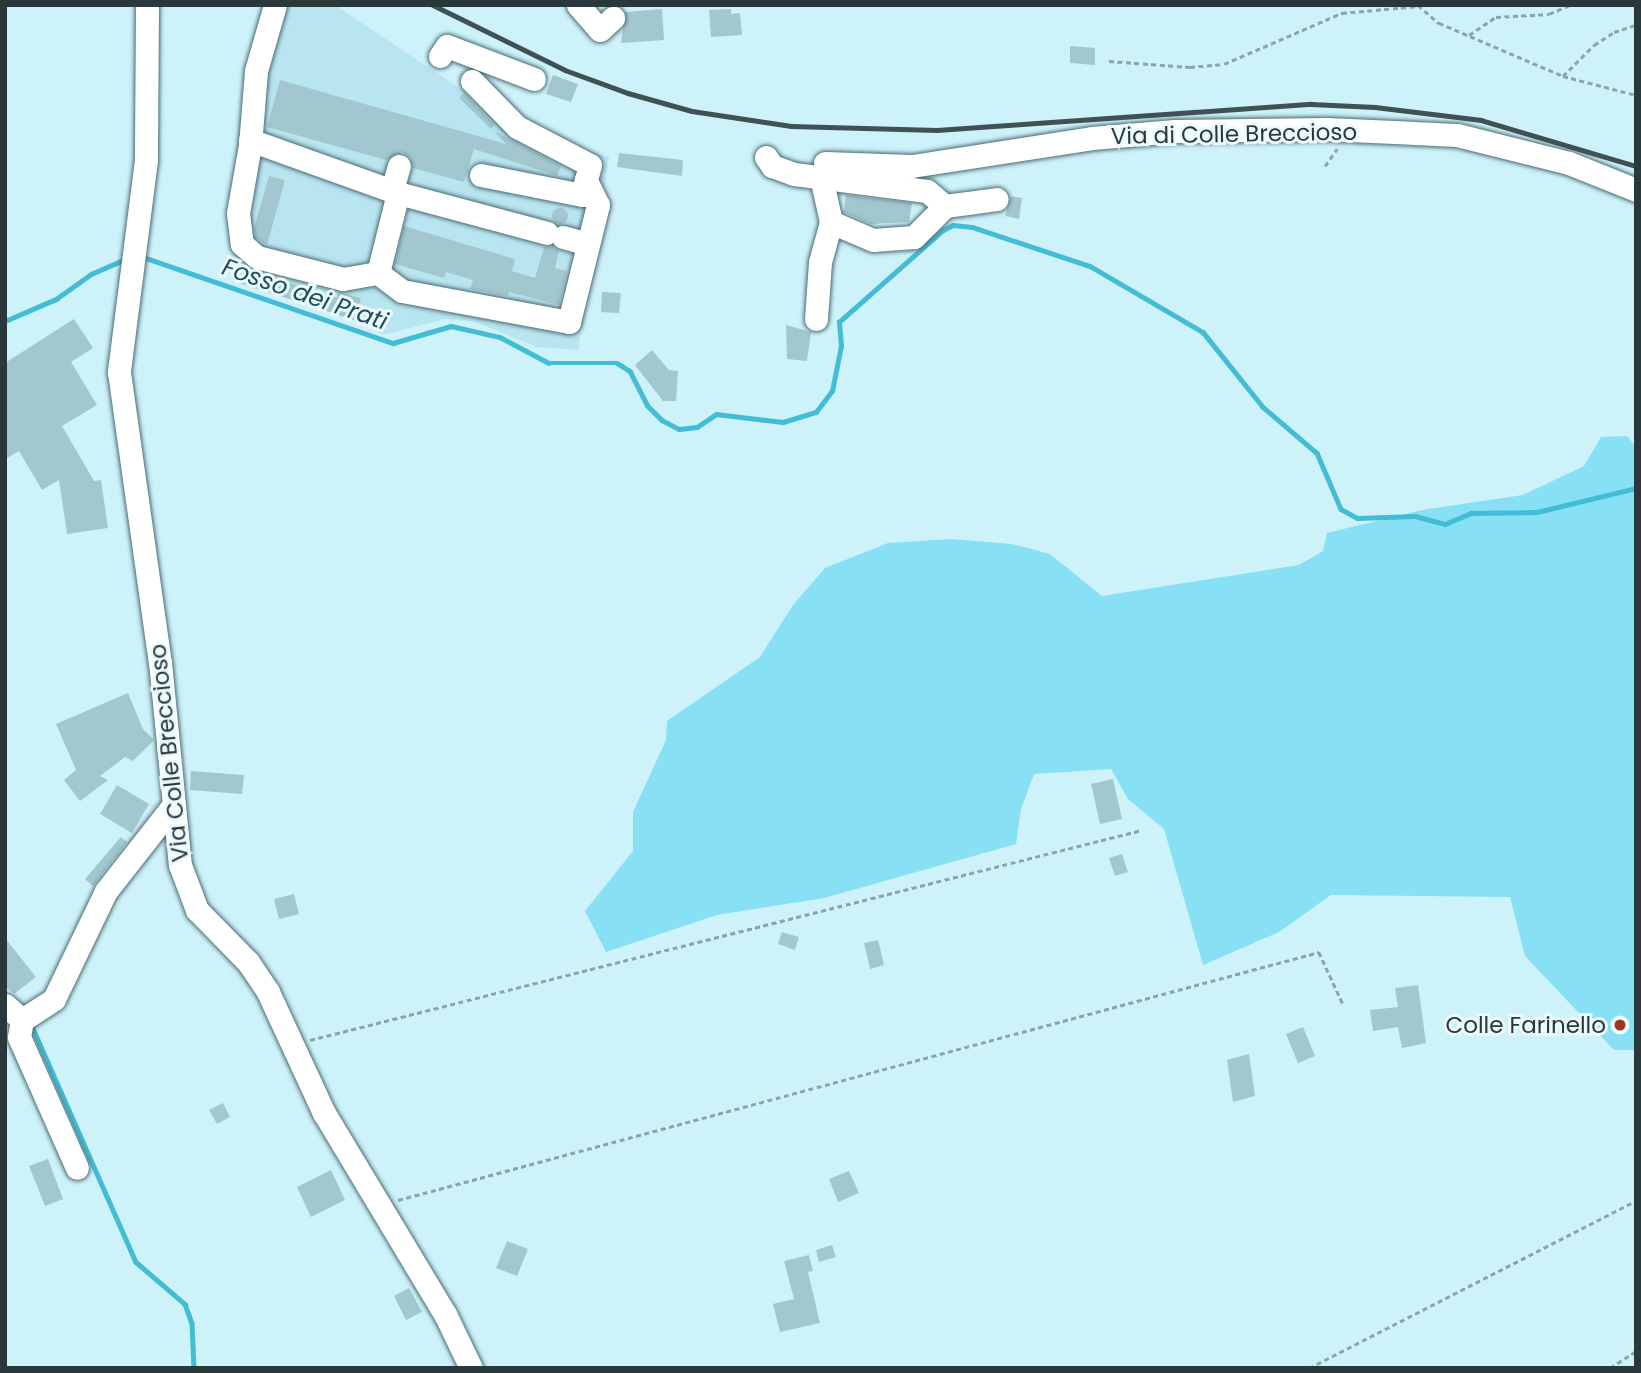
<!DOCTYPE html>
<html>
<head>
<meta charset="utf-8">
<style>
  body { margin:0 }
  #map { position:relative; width:1641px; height:1373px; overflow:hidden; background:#cdf2fa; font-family:Poppins,sans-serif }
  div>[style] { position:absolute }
  .built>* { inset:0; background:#b8e5f0 }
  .green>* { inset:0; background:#87e0f4 }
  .stream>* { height:4.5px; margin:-2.25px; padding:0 2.25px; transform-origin:2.25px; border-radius:2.25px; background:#43bcd5 }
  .building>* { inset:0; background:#a3c7cf }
  .round { border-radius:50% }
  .path>* { height:2.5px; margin-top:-1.25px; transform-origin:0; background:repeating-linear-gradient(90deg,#89a5ab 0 5px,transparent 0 8.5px) }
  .roads { filter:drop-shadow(0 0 2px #4b6b73) drop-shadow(0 0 2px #4b6b73) }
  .minor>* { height:23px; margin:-11.5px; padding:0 11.5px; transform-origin:11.5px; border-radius:11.5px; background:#fff }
  .rail>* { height:4.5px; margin:-2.25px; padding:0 2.25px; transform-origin:2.25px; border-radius:2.25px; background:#3f5154 }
  .dots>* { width:19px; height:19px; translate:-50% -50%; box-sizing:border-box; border:4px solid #ecfafe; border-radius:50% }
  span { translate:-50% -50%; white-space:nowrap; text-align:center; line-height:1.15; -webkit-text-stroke:6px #ecfafe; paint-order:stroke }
  .street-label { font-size:23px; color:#29383b }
  .poi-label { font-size:23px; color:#29383b }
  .right { translate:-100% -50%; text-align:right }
  .water-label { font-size:24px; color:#1b4e59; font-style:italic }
  .frame { position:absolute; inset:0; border:7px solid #29383b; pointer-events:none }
</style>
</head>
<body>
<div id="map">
  <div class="built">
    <i style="clip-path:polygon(265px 5px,335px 5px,464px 91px,470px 85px,557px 144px,609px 157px,578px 350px,537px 347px,473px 321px,445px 319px,383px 335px,356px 319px,239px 284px,228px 226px,241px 110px)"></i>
  </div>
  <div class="green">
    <i style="clip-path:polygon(1627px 436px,1636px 447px,1636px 1050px,1614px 1050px,1525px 956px,1510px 897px,1331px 895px,1279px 932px,1203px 965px,1164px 829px,1128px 799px,1111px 769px,1034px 774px,1021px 809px,1016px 844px,824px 898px,717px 915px,606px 952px,585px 911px,633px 851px,633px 812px,666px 740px,667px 721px,760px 657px,793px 605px,825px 568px,888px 543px,951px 539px,1012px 544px,1050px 554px,1102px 596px,1299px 565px,1323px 551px,1327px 533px,1422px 510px,1523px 495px,1584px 466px,1601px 437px)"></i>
  </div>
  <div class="stream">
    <i style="left:140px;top:256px;width:268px;rotate:19deg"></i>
    <i style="left:393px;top:343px;width:60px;rotate:-16.3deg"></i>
    <i style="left:451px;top:326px;width:50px;rotate:12.7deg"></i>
    <i style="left:500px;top:337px;width:55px;rotate:28deg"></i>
    <i style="left:549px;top:363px;width:68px"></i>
    <i style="left:617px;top:363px;width:15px;rotate:32deg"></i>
    <i style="left:630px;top:371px;width:38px;rotate:63deg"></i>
    <i style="left:647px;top:405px;width:21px;rotate:45deg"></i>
    <i style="left:662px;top:420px;width:19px;rotate:28deg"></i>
    <i style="left:679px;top:429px;width:18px;rotate:-6deg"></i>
    <i style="left:697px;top:427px;width:23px;rotate:-34deg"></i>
    <i style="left:716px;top:414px;width:67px;rotate:6.8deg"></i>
    <i style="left:783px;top:422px;width:34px;rotate:-17deg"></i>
    <i style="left:816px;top:412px;width:26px;rotate:-53deg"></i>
    <i style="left:832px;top:391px;width:46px;rotate:-78.7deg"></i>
    <i style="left:841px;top:346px;width:24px;rotate:-95deg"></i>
    <i style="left:839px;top:322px;width:139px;rotate:-41.5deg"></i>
    <i style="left:943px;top:230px;width:11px;rotate:-27deg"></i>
    <i style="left:953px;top:225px;width:19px;rotate:6deg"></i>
    <i style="left:972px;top:227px;width:124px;rotate:18.3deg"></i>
    <i style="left:1090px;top:266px;width:131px;rotate:30.3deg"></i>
    <i style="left:1203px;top:332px;width:96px;rotate:51.3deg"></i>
    <i style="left:1263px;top:407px;width:71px;rotate:40.4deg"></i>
    <i style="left:1317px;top:453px;width:61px;rotate:66.8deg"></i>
    <i style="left:1341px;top:509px;width:18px;rotate:29deg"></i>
    <i style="left:1357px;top:518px;width:58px;rotate:-2deg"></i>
    <i style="left:1415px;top:516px;width:31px;rotate:15deg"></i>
    <i style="left:1445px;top:524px;width:28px;rotate:-23deg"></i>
    <i style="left:1471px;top:513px;width:66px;rotate:-0.9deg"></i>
    <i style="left:1537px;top:512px;width:102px;rotate:-13.6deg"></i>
    <i style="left:5px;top:321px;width:56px;rotate:-23.3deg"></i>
    <i style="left:56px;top:299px;width:43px;rotate:-35.5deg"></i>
    <i style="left:91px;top:274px;width:40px;rotate:-23.4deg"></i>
    <i style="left:31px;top:1024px;width:260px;rotate:66.2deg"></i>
    <i style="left:136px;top:1262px;width:65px;rotate:40.6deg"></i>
    <i style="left:185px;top:1304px;width:20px;rotate:70deg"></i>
    <i style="left:192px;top:1323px;width:45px;rotate:87.5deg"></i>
  </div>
  <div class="building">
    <i style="clip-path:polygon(662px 9px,664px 40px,621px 43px,625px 12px)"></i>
    <i style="clip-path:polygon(731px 9px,731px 14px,740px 13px,742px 35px,711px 37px,709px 10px)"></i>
    <i style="clip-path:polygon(1070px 46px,1095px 48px,1095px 65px,1070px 63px)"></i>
    <i style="clip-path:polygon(553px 75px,578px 84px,571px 102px,546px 94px)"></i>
    <i style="clip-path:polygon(280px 80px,506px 144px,494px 131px,561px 166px,557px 176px,474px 149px,464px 182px,413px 168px,410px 157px,402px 152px,386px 160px,267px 127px)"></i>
    <i style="clip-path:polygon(464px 93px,495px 125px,491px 129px,459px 98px)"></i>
    <i style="clip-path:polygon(619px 153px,683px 160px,682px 176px,617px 167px)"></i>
    <i style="clip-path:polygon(269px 176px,285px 180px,267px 245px,255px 237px,254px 228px)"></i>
    <i style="clip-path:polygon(846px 195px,912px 203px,909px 222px,871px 224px,844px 212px)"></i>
    <i style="clip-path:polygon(1011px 196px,1022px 198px,1019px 219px,1005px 216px)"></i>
    <i class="round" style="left:552px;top:208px;width:16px;height:16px"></i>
    <i style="clip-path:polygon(404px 226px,515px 259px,512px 271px,535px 278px,544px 247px,552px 246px,559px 251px,555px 268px,567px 271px,559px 305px,509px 292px,508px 296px,470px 289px,473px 280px,446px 272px,444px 278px,395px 264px)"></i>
    <i style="clip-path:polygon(246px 269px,337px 298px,339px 292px,361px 298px,354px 320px,241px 283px)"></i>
    <i style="clip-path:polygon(602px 292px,621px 293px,619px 313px,601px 312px)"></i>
    <i style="clip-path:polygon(74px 319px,93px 348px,71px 362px,97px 405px,62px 426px,94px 481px,101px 480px,108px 528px,67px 534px,59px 480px,42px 490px,19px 451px,5px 459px,5px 363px)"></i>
    <i style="clip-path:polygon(786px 325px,811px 332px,807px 361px,787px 359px)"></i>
    <i style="clip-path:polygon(652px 350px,669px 370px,678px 371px,676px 401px,663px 401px,635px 365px)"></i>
    <i style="clip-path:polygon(128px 693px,143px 729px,154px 740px,133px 761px,125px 757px,100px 776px,108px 780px,80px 801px,64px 780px,76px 770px,56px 724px)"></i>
    <i style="clip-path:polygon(191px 771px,244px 775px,242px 794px,190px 790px)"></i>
    <i style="clip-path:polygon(1113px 779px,1122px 819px,1100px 824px,1091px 784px)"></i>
    <i style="clip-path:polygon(117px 785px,149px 804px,132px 833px,100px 814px)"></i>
    <i style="clip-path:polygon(121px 837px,127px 842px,93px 886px,85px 879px)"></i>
    <i style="clip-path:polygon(1122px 854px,1128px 872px,1115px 876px,1109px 858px)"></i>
    <i style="clip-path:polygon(294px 894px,299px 914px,279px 919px,274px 899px)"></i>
    <i style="clip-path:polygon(782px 932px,799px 937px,795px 950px,778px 944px)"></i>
    <i style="clip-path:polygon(5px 938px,36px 977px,14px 994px,5px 986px)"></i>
    <i style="clip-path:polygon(878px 940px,884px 965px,870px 969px,864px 943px)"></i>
    <i style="clip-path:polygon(1418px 985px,1426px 1043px,1402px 1048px,1398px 1027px,1373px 1031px,1370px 1010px,1398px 1007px,1395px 988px)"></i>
    <i style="clip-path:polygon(1303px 1027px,1315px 1056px,1298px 1063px,1286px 1034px)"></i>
    <i style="clip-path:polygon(1249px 1054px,1255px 1096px,1233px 1102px,1227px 1060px)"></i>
    <i style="clip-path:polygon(223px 1103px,230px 1117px,217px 1124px,209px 1110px)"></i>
    <i style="clip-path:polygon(48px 1159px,63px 1199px,45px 1206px,29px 1166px)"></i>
    <i style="clip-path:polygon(331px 1170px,345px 1200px,311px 1217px,297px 1187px)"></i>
    <i style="clip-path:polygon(849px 1171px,859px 1193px,838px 1202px,829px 1179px)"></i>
    <i style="clip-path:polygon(507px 1241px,528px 1249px,517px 1276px,496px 1268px)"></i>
    <i style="clip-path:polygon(832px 1245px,836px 1257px,819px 1262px,816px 1250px)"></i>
    <i style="clip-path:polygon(809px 1255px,813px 1271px,808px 1272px,820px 1323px,780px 1332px,773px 1304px,794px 1299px,784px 1261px)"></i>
    <i style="clip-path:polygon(409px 1288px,422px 1312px,406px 1320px,394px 1296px)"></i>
  </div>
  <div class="path">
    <i style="left:1418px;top:5px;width:28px;rotate:41deg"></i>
    <i style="left:1439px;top:23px;width:135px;rotate:23.1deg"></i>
    <i style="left:1563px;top:76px;width:75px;rotate:14.6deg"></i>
    <i style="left:1469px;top:35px;width:32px;rotate:-34deg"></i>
    <i style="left:1496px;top:17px;width:53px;rotate:-3.2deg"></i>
    <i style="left:1549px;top:14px;width:23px;rotate:-23deg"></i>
    <i style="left:1109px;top:61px;width:81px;rotate:4.2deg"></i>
    <i style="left:1190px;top:67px;width:34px;rotate:-5deg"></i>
    <i style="left:1224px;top:64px;width:129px;rotate:-23.4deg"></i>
    <i style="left:1342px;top:13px;width:77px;rotate:-5.2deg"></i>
    <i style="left:1563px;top:76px;width:44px;rotate:-45deg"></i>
    <i style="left:1594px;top:45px;width:24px;rotate:-33deg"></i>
    <i style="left:1614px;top:32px;width:23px;rotate:-18deg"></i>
    <i style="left:1325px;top:166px;width:21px;rotate:-55deg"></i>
    <i style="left:310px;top:1040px;width:858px;rotate:-14.17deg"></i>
    <i style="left:398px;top:1200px;width:954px;rotate:-15.07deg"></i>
    <i style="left:1319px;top:952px;width:57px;rotate:65.2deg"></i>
    <i style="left:1309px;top:1368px;width:367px;rotate:-27.1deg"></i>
    <i style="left:1610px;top:1368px;width:31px;rotate:-33deg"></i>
  </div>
  <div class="roads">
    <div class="minor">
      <i style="left:147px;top:5px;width:155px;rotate:90.4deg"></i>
      <i style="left:146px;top:160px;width:214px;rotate:97.3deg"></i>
      <i style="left:119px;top:372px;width:293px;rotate:82deg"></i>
      <i style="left:160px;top:662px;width:204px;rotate:84.4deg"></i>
      <i style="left:180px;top:865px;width:48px;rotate:69.3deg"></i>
      <i style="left:197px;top:910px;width:73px;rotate:45.6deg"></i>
      <i style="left:248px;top:962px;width:36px;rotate:56deg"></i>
      <i style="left:268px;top:992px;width:133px;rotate:65.2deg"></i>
      <i style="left:324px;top:1113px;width:235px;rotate:59deg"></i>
      <i style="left:445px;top:1314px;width:60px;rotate:64.3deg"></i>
      <i style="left:275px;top:5px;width:69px;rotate:106.1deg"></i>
      <i style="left:256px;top:71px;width:74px;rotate:94.6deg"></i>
      <i style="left:250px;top:145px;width:69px;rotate:100deg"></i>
      <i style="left:238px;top:213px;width:31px;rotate:83deg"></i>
      <i style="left:242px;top:244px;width:20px;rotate:41deg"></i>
      <i style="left:257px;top:257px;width:89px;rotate:14.3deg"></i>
      <i style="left:343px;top:279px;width:36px;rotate:-10deg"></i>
      <i style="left:378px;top:273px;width:30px;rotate:37deg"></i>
      <i style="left:402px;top:291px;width:170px;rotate:10.5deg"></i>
      <i style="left:569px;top:322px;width:121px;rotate:-76.1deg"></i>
      <i style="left:598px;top:205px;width:28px;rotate:-116deg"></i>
      <i style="left:578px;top:5px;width:33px;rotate:49deg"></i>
      <i style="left:600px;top:30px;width:18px;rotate:-43deg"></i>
      <i style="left:440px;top:56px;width:12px;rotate:-55deg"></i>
      <i style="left:447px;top:46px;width:93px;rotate:20.8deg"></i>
      <i style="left:472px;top:81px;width:64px;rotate:45.6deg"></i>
      <i style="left:517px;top:127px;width:82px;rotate:27.5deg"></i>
      <i style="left:590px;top:165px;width:31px;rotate:105deg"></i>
      <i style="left:582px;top:195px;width:103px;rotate:-168.8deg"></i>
      <i style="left:250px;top:140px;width:157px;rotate:19.7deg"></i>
      <i style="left:398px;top:193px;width:82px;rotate:104deg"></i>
      <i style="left:766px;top:157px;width:11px;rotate:56deg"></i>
      <i style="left:772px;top:166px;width:23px;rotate:20deg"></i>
      <i style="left:794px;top:174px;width:134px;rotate:7.3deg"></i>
      <i style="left:927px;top:191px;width:23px;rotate:40deg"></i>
      <i style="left:945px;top:206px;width:44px;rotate:135deg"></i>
      <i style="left:914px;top:237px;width:41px;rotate:175.8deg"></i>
      <i style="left:873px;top:240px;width:46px;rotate:-156.8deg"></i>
      <i style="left:825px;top:163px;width:87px;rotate:2deg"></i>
      <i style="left:912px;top:166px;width:182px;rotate:-8.8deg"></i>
      <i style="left:1092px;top:138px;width:83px;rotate:-4.8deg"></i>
      <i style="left:1175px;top:131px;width:152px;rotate:-0.8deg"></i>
      <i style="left:1327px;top:129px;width:130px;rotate:2.6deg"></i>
      <i style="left:1457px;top:135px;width:115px;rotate:14deg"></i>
      <i style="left:1569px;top:163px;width:72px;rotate:21.9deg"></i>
      <i style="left:392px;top:190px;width:25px;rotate:-74deg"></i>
      <i style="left:398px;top:193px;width:154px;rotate:15deg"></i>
      <i style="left:945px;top:206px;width:52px;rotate:-7.7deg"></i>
      <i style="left:563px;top:237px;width:26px;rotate:16deg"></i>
      <i style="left:816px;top:319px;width:57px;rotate:-86deg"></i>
      <i style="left:820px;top:262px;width:41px;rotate:-74.6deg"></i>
      <i style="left:831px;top:222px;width:46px;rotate:-102.5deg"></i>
      <i style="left:5px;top:1005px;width:23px;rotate:41deg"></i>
      <i style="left:22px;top:1020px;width:17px;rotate:100deg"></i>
      <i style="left:19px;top:1037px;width:143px;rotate:66.1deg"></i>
      <i style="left:22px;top:1020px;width:38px;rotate:-33deg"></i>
      <i style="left:54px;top:999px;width:120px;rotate:-64.3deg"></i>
      <i style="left:106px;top:891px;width:105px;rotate:-51.9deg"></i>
    </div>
  </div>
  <div class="rail">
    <i style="left:433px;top:5px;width:147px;rotate:26.2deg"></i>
    <i style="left:565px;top:70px;width:67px;rotate:20.1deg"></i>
    <i style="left:628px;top:93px;width:66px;rotate:15.7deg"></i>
    <i style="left:692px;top:111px;width:100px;rotate:8.6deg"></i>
    <i style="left:791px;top:126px;width:146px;rotate:1.6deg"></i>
    <i style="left:937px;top:130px;width:375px;rotate:-4deg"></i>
    <i style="left:1311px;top:104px;width:64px;rotate:2.7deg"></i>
    <i style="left:1375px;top:107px;width:107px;rotate:7deg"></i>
    <i style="left:1481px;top:120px;width:162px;rotate:16.5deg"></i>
  </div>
  <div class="dots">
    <i style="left:1620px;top:1025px;background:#9f361f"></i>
  </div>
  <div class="street-label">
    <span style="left:1234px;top:134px;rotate:-1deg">Via di Colle Breccioso</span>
    <span style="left:169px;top:753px;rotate:-96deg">Via Colle Breccioso</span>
  </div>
  <div class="poi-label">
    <span class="right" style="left:1606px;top:1025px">Colle Farinello</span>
  </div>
  <div class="water-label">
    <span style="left:305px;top:294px;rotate:19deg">Fosso dei Prati</span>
  </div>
  <div class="frame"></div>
</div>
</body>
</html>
